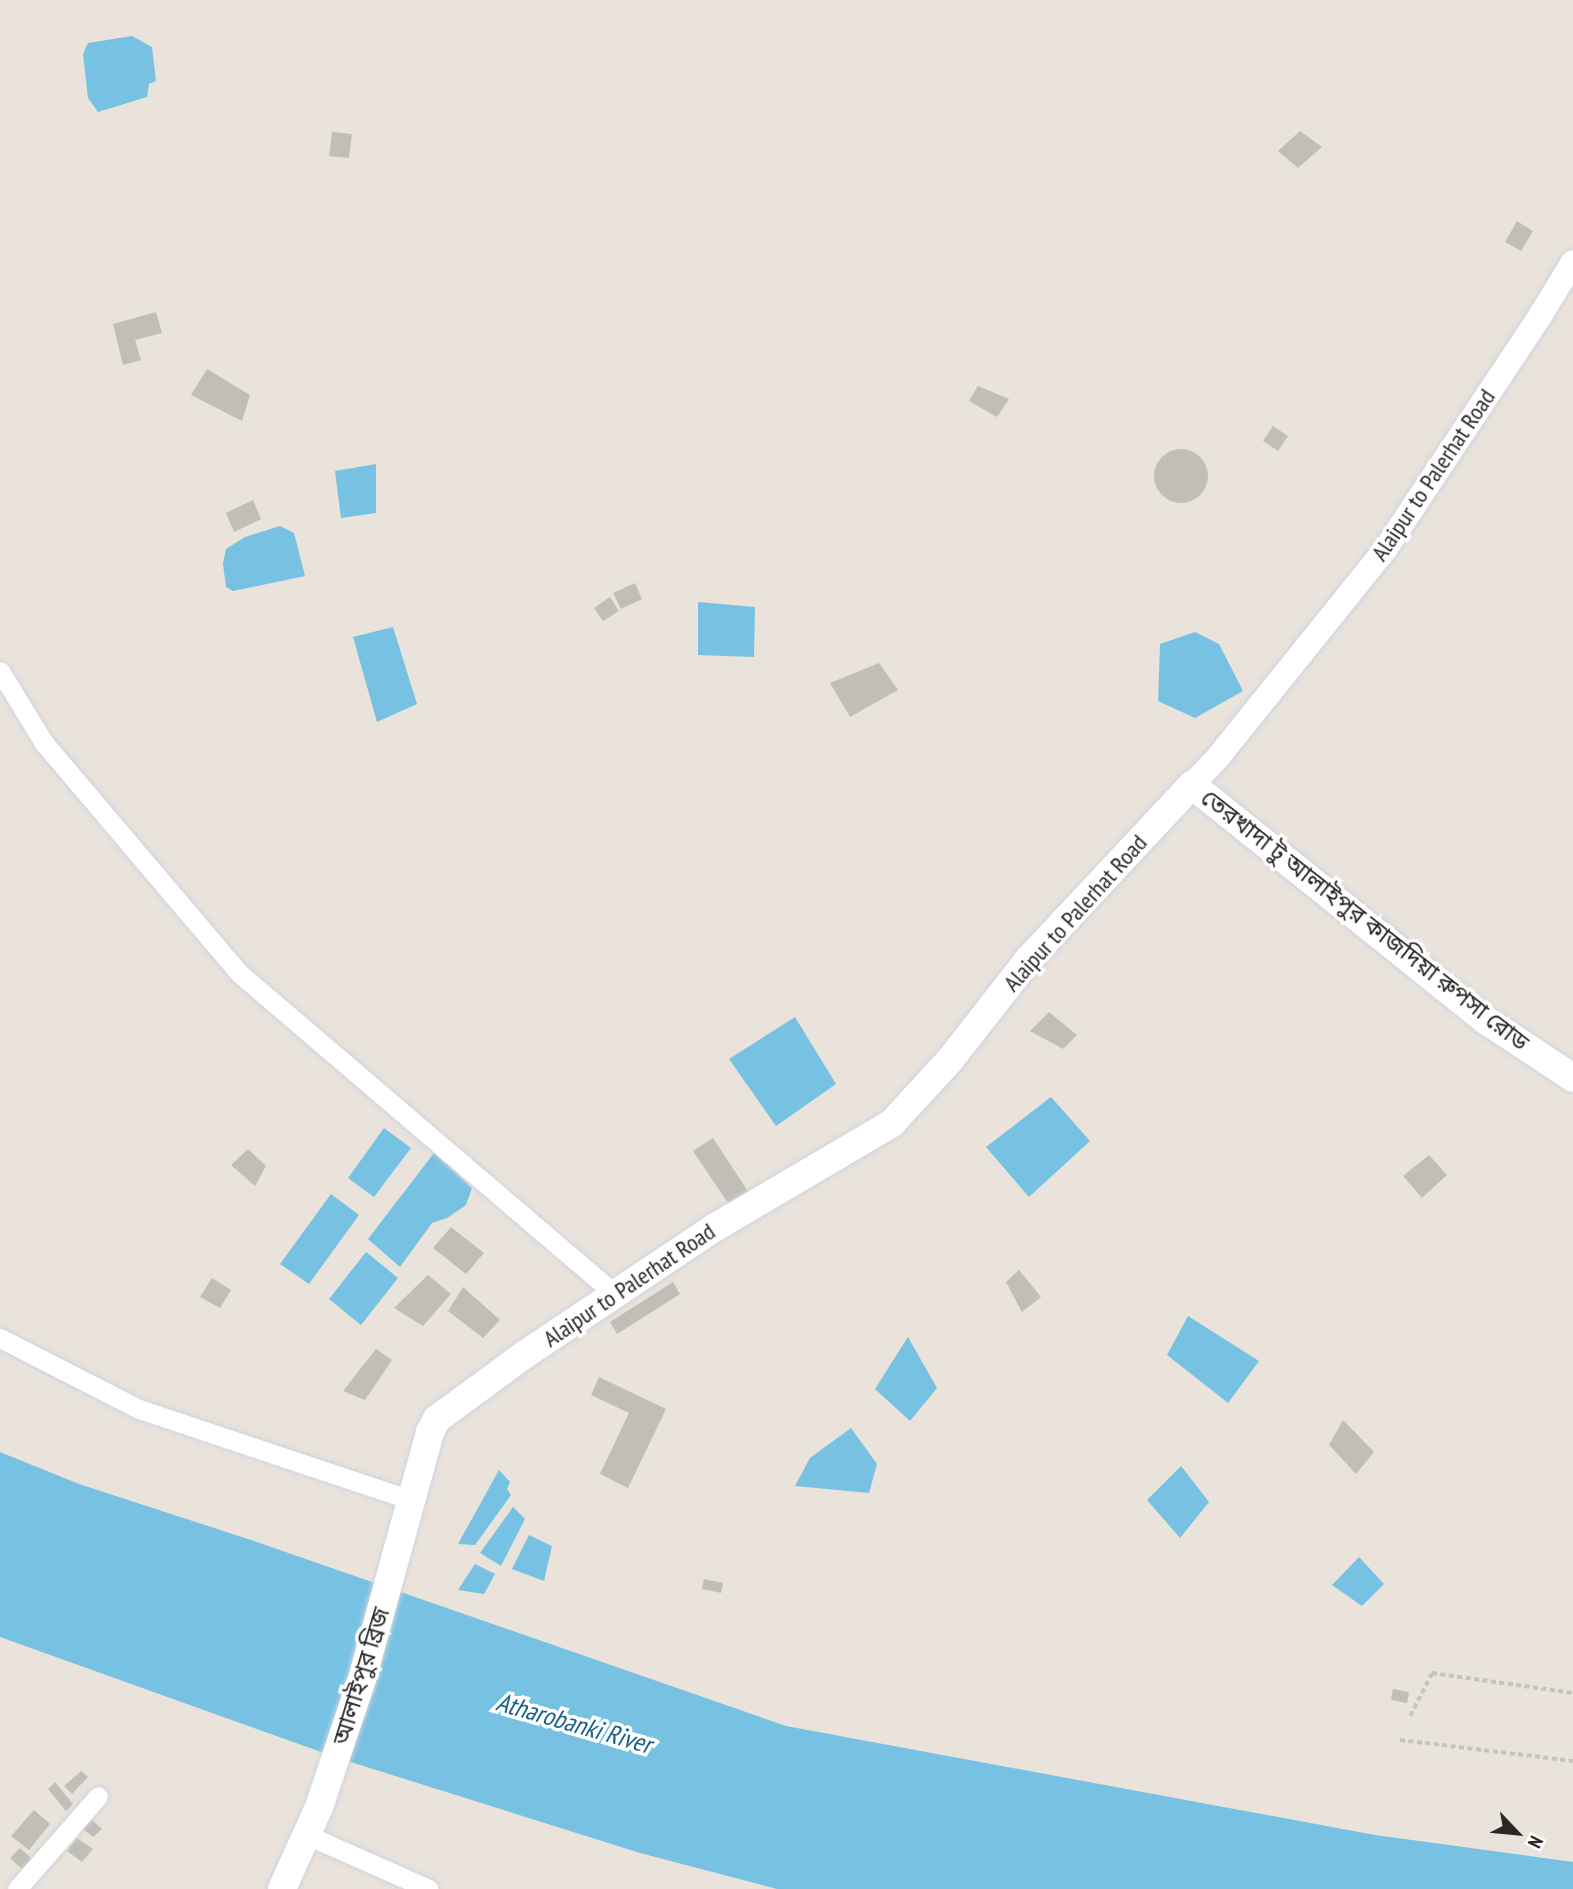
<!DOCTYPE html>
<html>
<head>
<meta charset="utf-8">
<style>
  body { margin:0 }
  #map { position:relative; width:1573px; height:1889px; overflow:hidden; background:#e9e3db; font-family:"PT Sans Narrow","Noto Sans Bengali",sans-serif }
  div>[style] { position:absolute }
  .water>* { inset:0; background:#77c2e2 }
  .building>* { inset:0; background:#c1bdb7 }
  .round { border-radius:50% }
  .path>* { height:3.5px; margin-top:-1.75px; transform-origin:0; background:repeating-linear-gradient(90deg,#c3c3c3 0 5px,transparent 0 8.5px) }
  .roads { filter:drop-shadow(0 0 2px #d0d3df) drop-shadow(0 0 2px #d0d3df) }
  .minor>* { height:19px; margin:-9.5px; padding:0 9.5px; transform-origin:9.5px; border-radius:9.5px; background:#fff }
  .tertiary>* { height:24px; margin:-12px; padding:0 12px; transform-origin:12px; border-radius:12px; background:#fff }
  .secondary>* { height:28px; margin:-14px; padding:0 14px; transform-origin:14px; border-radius:14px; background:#fff }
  span { translate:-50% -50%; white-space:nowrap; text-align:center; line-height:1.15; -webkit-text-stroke:7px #fff; paint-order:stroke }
  .street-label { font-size:24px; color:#282828 }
  .water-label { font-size:26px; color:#1a608a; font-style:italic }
  .north { position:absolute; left:1482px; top:1798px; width:70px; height:70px; -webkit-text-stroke:5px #fff; paint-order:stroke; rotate:116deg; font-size:19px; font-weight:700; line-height:28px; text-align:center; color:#282828 }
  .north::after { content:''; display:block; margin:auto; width:24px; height:32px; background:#282828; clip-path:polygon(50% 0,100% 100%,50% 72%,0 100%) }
</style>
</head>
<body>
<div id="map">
  <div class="water">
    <i style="clip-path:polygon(132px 36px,152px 47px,156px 81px,149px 84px,147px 97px,98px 112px,88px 98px,83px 54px,88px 43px)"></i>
    <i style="clip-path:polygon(376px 464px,376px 513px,341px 518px,335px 471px)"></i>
    <i style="clip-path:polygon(280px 526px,294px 533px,305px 576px,233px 591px,226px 587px,223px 564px,226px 549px,245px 537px)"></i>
    <i style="clip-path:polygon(698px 602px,755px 607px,754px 657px,698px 655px)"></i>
    <i style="clip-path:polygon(393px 627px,417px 704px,377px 722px,353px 637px)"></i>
    <i style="clip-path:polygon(1195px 632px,1219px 644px,1243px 691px,1195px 718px,1158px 701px,1160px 644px)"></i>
    <i style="clip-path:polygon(795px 1017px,836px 1084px,776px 1126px,729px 1059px)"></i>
    <i style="clip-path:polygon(1051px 1097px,1090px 1141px,1029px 1197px,986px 1147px)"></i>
    <i style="clip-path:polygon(384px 1128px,411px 1148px,374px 1197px,348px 1178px)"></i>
    <i style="clip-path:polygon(434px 1153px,472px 1188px,466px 1205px,447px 1218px,432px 1223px,400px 1267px,368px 1239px)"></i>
    <i style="clip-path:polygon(331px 1194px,359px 1215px,309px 1284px,280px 1264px)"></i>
    <i style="clip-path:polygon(366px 1252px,398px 1278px,361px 1325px,329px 1299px)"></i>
    <i style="clip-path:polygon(1188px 1316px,1259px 1361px,1228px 1403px,1167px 1355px)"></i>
    <i style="clip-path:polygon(908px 1337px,937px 1388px,910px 1421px,875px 1389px)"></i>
    <i style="clip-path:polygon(851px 1428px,877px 1464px,869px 1493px,795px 1486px,810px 1458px)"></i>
    <i style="clip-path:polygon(0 1452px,79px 1484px,251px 1540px,786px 1726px,1375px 1835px,1573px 1862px,1573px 1889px,777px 1889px,640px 1853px,338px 1758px,0 1637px)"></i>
    <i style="clip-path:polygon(1181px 1466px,1209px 1502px,1180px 1538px,1147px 1500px)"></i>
    <i style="clip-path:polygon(499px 1470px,510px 1482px,507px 1489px,511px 1495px,475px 1545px,458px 1544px)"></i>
    <i style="clip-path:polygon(513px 1507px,525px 1519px,501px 1566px,480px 1553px)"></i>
    <i style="clip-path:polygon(529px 1535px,552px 1546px,544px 1581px,512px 1569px)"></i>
    <i style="clip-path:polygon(1359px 1557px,1384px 1584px,1362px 1606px,1332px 1585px)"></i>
    <i style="clip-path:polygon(475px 1564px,495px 1574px,484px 1594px,458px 1590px)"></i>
  </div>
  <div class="building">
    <i style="clip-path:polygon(1300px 131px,1322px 147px,1298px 168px,1278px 151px)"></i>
    <i style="clip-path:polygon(332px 132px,352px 134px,349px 158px,329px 156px)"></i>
    <i style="clip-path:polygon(1517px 221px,1533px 231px,1521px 251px,1505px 242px)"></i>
    <i style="clip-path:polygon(156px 312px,162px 333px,135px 340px,141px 360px,123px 365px,113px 324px)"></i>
    <i style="clip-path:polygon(207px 369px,250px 395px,242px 421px,191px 395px)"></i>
    <i style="clip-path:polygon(978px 386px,1009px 399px,997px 417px,969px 401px)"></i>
    <i style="clip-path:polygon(1273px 426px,1288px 436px,1278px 451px,1263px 441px)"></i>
    <i class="round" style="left:1154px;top:449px;width:54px;height:54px"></i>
    <i style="clip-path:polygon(253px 500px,261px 519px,234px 532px,226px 513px)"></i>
    <i style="clip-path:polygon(635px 583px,642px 599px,621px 609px,613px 593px)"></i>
    <i style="clip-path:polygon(610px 597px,619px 611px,603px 621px,594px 608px)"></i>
    <i style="clip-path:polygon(879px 663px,898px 690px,850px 717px,830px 683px)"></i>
    <i style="clip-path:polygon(1049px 1012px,1077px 1035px,1063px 1049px,1030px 1031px)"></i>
    <i style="clip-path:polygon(713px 1138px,749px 1193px,730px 1206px,693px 1151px)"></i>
    <i style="clip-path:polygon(248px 1149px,266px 1166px,255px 1186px,231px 1165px)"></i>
    <i style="clip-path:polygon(1429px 1155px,1447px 1175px,1422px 1198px,1403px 1176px)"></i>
    <i style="clip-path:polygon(451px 1227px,484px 1253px,466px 1274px,433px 1248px)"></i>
    <i style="clip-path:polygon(1019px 1270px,1041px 1297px,1022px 1312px,1006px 1282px)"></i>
    <i style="clip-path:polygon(428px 1275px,451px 1294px,423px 1326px,394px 1308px)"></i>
    <i style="clip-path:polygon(212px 1278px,231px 1290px,220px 1308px,200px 1297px)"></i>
    <i style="clip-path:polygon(673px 1282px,680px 1294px,617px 1334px,610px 1322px)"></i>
    <i style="clip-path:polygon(463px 1287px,500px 1320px,483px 1338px,448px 1311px)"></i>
    <i style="clip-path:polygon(376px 1349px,392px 1360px,365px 1400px,343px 1391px)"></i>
    <i style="clip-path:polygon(599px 1377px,666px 1409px,628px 1488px,600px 1474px,629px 1413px,591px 1395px)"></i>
    <i style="clip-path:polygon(1343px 1420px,1374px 1452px,1356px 1474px,1329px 1445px)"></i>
    <i style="clip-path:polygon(704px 1579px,723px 1583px,721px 1593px,702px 1589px)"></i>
    <i style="clip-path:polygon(1393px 1689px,1409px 1692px,1407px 1703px,1391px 1700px)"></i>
    <i style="clip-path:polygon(81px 1771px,88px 1777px,72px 1794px,64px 1786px)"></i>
    <i style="clip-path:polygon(55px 1782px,73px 1804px,66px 1811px,48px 1789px)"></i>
    <i style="clip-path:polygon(34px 1810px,50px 1824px,29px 1850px,11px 1836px)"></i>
    <i style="clip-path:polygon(87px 1815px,102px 1829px,93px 1837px,77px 1824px)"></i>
    <i style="clip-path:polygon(77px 1838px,93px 1849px,82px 1862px,67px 1851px)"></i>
    <i style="clip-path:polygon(20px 1848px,32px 1859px,22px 1869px,10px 1858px)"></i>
  </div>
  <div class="path">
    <i style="left:1410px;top:1716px;width:48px;rotate:-62.9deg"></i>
    <i style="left:1432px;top:1673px;width:142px;rotate:8.1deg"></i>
    <i style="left:1400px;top:1740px;width:174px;rotate:6.9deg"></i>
  </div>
  <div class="roads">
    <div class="minor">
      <i style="left:0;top:671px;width:84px;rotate:58.6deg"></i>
      <i style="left:44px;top:743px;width:303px;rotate:49.7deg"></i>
      <i style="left:240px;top:974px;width:493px;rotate:40.5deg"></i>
      <i style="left:0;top:1338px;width:156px;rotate:27.1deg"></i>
      <i style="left:139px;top:1409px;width:287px;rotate:18.5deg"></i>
      <i style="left:307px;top:1835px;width:133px;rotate:23.9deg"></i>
      <i style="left:17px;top:1889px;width:123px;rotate:-48.9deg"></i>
    </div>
    <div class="tertiary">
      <i style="left:1192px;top:785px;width:40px;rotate:-47deg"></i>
      <i style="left:1219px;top:756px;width:267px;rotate:-51.2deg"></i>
      <i style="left:1386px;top:548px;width:278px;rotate:-56.4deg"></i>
      <i style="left:1540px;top:316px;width:63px;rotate:-58.6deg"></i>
    </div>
    <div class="secondary">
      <i style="left:282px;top:1889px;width:90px;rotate:-65.7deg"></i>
      <i style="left:319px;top:1807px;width:135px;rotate:-71.4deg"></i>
      <i style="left:362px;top:1679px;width:256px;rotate:-74.6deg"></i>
      <i style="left:430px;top:1432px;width:15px;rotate:-62deg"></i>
      <i style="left:437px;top:1419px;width:108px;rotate:-36.3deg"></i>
      <i style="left:524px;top:1355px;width:229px;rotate:-33.8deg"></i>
      <i style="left:714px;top:1228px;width:207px;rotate:-30.5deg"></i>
      <i style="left:892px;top:1123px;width:86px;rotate:-47.4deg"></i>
      <i style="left:950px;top:1060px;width:127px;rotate:-52deg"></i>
      <i style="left:1028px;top:960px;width:240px;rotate:-46.9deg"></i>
      <i style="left:1192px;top:785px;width:378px;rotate:38.7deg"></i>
      <i style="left:1487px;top:1021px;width:103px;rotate:33.5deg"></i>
    </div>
  </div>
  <div class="street-label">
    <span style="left:1433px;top:475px;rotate:-56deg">Alaipur to Palerhat Road</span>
    <span style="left:1075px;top:913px;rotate:-48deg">Alaipur to Palerhat Road</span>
    <span style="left:1365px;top:920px;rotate:38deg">তেরখাদা টু আলাইপুর কাজদিয়া রুপসা রোড</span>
    <span style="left:629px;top:1285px;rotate:-34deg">Alaipur to Palerhat Road</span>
    <span style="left:361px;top:1676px;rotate:-73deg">আলাইপুর ব্রিজ</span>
  </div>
  <div class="water-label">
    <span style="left:574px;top:1723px;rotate:16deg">Atharobanki River</span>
  </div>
  <div class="north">N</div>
</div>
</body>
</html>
